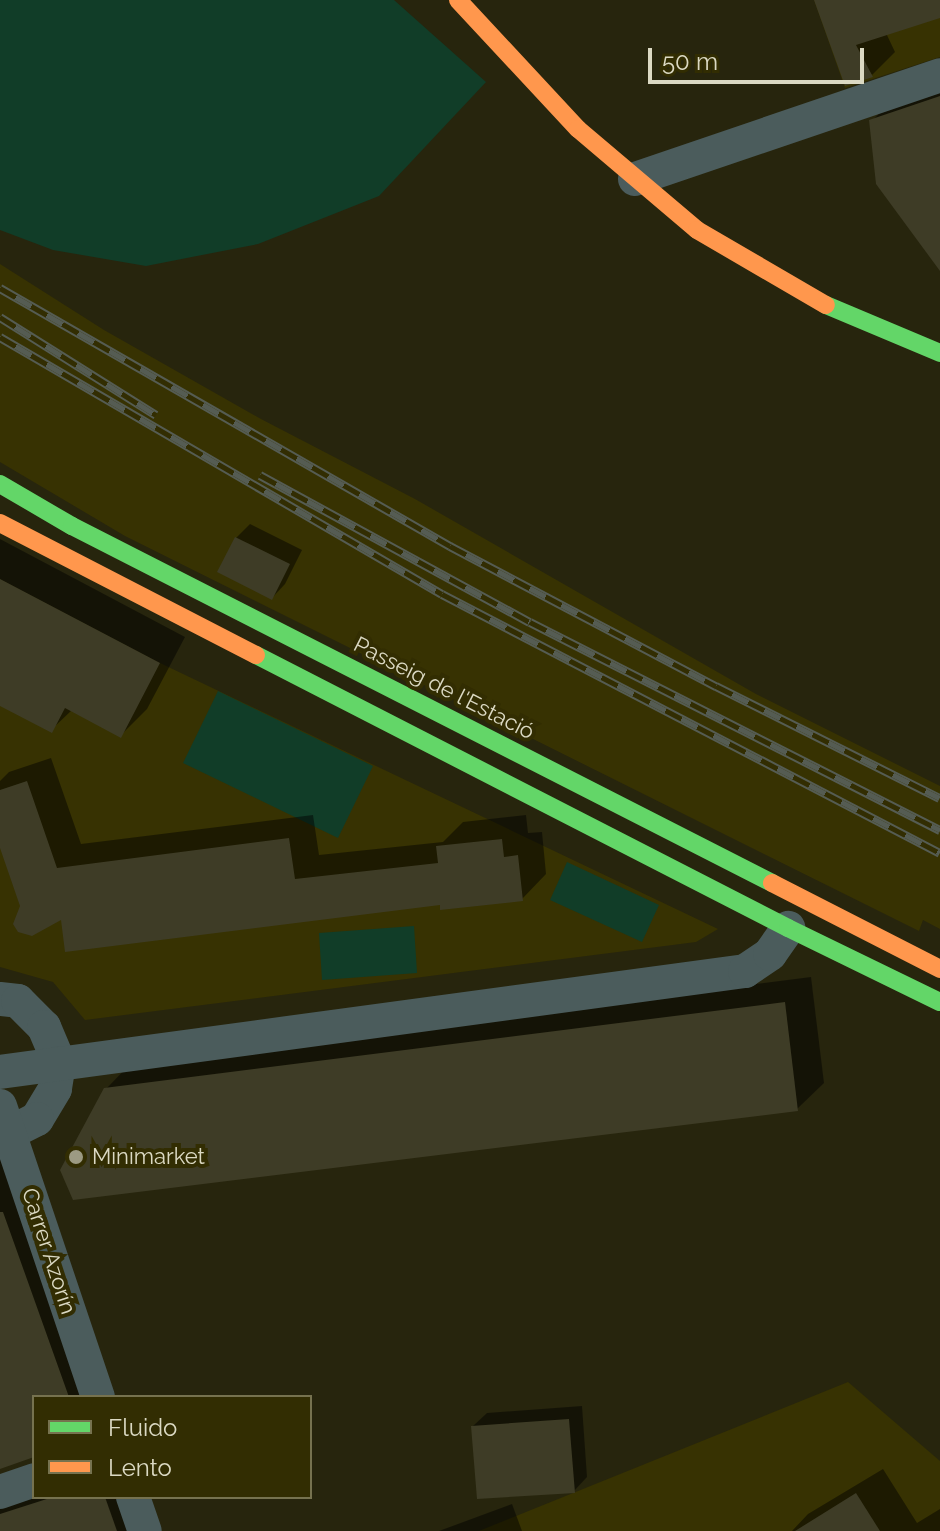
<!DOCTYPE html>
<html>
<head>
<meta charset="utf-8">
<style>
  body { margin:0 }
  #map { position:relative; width:940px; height:1531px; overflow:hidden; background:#27250d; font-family:Raleway,sans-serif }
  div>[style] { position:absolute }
  .built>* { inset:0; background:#373202 }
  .green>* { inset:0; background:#113d28 }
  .shadow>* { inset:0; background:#0007 }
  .building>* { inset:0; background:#3e3c26 }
  .street>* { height:34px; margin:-17px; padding:0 17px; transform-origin:17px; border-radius:17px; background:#4b5c5c }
  .fast>* { height:18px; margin:-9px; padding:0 9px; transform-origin:9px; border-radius:9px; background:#63d668 }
  .slow>* { height:18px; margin:-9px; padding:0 9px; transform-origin:9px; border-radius:9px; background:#ff974d }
  .rail>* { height:9px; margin-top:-4.5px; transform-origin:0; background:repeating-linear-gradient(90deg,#322d02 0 18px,#555c53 0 36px); box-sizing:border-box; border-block:2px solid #555c53 }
  .dots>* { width:22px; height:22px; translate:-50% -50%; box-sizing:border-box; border:4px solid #322d02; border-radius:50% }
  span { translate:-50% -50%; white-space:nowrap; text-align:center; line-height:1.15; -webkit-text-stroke:8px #322d02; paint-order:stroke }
  .street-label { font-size:22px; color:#dbd9c3 }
  .poi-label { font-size:22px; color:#dbd9c3 }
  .left { translate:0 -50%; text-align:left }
  .legend { position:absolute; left:32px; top:1395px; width:280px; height:104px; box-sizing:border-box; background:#322d02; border:2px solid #76724f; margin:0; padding:10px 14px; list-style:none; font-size:24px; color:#dbd9c3 }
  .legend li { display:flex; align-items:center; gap:16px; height:40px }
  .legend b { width:40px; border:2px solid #76724f }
  .scale { position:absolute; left:648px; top:48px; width:216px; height:36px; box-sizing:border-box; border:4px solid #dbd9c3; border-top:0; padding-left:10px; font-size:24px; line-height:28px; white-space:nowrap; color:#dbd9c3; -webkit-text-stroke:6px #322d02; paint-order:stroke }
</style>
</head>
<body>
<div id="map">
  <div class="built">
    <i style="clip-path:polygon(814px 0,940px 0,940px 57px,845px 88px)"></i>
    <i style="clip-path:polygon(0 264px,104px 330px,261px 419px,415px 499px,756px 694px,940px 786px,940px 929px,923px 920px,919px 931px,125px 536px,0 462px)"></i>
    <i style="clip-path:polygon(0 579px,160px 663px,718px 929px,696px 942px,85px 1020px,53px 982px,0 967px)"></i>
    <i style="clip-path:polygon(848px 1382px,940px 1461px,940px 1531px,479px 1531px)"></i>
  </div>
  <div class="green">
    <i style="clip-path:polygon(0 0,394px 0,486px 82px,379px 196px,258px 244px,146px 266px,53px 250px,0 230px)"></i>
    <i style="clip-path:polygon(218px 691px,373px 766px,338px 838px,183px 763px)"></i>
    <i style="clip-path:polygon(567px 862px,659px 905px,642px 942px,550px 900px)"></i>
    <i style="clip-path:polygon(414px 926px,417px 973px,322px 980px,319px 933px)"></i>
  </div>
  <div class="shadow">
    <i style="clip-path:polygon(816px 0,940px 0,940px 16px,886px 33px,895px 52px,872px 75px)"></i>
    <i style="clip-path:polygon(940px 82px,940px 267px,872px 121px,895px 97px)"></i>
    <i style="clip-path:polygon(250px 524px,302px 550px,285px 584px,272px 598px,220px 571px,236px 538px)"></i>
    <i style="clip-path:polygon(0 539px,185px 637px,147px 709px,121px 735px,72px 710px,51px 730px,0 703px)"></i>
    <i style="clip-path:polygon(51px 758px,81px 844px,313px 815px,319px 855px,443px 842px,463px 822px,526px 815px,528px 833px,542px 832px,546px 874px,522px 899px,63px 917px,22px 906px,0 842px,0 781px,9px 772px)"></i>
    <i style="clip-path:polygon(811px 977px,824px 1083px,797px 1109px,106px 1089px,132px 1062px)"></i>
    <i style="clip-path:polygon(0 1104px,104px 1397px,34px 1397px,34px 1455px,0 1467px)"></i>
    <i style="clip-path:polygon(582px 1406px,587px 1477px,574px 1491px,473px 1426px,487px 1413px)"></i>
    <i style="clip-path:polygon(883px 1469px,917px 1523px,940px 1509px,940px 1531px,792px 1531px,808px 1514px)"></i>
    <i style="clip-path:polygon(140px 1497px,152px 1531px,0 1531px,0 1498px)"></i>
    <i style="clip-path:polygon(512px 1504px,522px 1531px,439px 1531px)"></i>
  </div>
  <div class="building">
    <i style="clip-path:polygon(814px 0,940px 0,940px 18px,856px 45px,873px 77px,845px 86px)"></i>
    <i style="clip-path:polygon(940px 96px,940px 271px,876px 184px,869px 120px)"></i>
    <i style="clip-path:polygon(235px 537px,290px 564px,272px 600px,217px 572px)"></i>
    <i style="clip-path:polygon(0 579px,160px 663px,121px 738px,65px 708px,52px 733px,0 706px)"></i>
    <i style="clip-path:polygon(27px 781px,57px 868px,289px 838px,295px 879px,438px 863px,436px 846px,502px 839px,504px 857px,518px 855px,523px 901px,440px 910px,440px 905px,65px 952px,61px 920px,32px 936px,18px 932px,13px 924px,20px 906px,0 848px,0 790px)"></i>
    <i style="clip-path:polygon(785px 1002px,798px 1111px,73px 1200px,60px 1170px,104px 1088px)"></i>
    <i style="clip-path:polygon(0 1212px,3px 1212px,69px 1397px,34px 1397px,34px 1457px,0 1469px)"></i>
    <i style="clip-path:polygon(569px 1419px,575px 1493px,477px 1499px,471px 1426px)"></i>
    <i style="clip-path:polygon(856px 1493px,880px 1531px,795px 1531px)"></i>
    <i style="clip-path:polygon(53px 1497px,105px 1497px,117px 1531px,0 1531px,0 1514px)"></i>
  </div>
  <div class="street">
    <i style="left:635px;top:179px;width:322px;rotate:-18.8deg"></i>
    <i style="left:0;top:999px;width:18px;rotate:6deg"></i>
    <i style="left:18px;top:1001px;width:37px;rotate:45deg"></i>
    <i style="left:44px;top:1027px;width:39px;rotate:67deg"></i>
    <i style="left:59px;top:1063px;width:26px;rotate:99deg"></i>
    <i style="left:55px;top:1089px;width:35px;rotate:121deg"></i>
    <i style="left:37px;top:1119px;width:30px;rotate:153deg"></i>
    <i style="left:0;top:1072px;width:752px;rotate:-7.72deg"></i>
    <i style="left:745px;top:971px;width:30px;rotate:-34deg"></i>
    <i style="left:770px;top:954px;width:32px;rotate:-55deg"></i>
    <i style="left:0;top:1106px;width:307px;rotate:71.4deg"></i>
    <i style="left:0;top:1492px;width:36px;rotate:-19deg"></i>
    <i style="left:133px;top:1497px;width:36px;rotate:71deg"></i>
  </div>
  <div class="fast">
    <i style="left:826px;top:305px;width:124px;rotate:22.8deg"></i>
    <i style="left:0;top:484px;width:83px;rotate:30.3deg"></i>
    <i style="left:72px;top:526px;width:786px;rotate:27.02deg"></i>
    <i style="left:256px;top:655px;width:598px;rotate:27.16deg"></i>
    <i style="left:788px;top:928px;width:169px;rotate:26deg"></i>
  </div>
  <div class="slow">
    <i style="left:458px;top:0;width:176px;rotate:47.1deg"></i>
    <i style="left:578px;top:129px;width:156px;rotate:40.3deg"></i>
    <i style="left:697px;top:230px;width:149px;rotate:30.2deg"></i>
    <i style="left:0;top:523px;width:288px;rotate:27.3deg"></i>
    <i style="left:772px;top:883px;width:189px;rotate:27.1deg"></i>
  </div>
  <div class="rail">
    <i style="left:0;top:288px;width:519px;rotate:29.83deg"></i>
    <i style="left:450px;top:546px;width:301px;rotate:27.8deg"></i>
    <i style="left:716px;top:686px;width:250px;rotate:26.6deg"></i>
    <i style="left:0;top:317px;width:184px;rotate:32.1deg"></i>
    <i style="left:0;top:337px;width:511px;rotate:30.18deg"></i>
    <i style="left:442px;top:594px;width:561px;rotate:27.48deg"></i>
    <i style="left:260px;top:475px;width:307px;rotate:28.6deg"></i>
    <i style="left:530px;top:622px;width:460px;rotate:26.9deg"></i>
  </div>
  <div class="dots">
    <i style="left:76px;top:1157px;background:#9c9a83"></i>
  </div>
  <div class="street-label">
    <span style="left:444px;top:688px;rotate:27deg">Passeig de l'Estació</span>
    <span style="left:49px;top:1251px;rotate:72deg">Carrer Azorín</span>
  </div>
  <div class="poi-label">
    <span class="left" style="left:92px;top:1157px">Minimarket</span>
  </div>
  <ul class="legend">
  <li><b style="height:10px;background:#63d668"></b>Fluido</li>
  <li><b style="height:10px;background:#ff974d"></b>Lento</li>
  </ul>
  <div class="scale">50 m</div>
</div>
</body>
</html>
